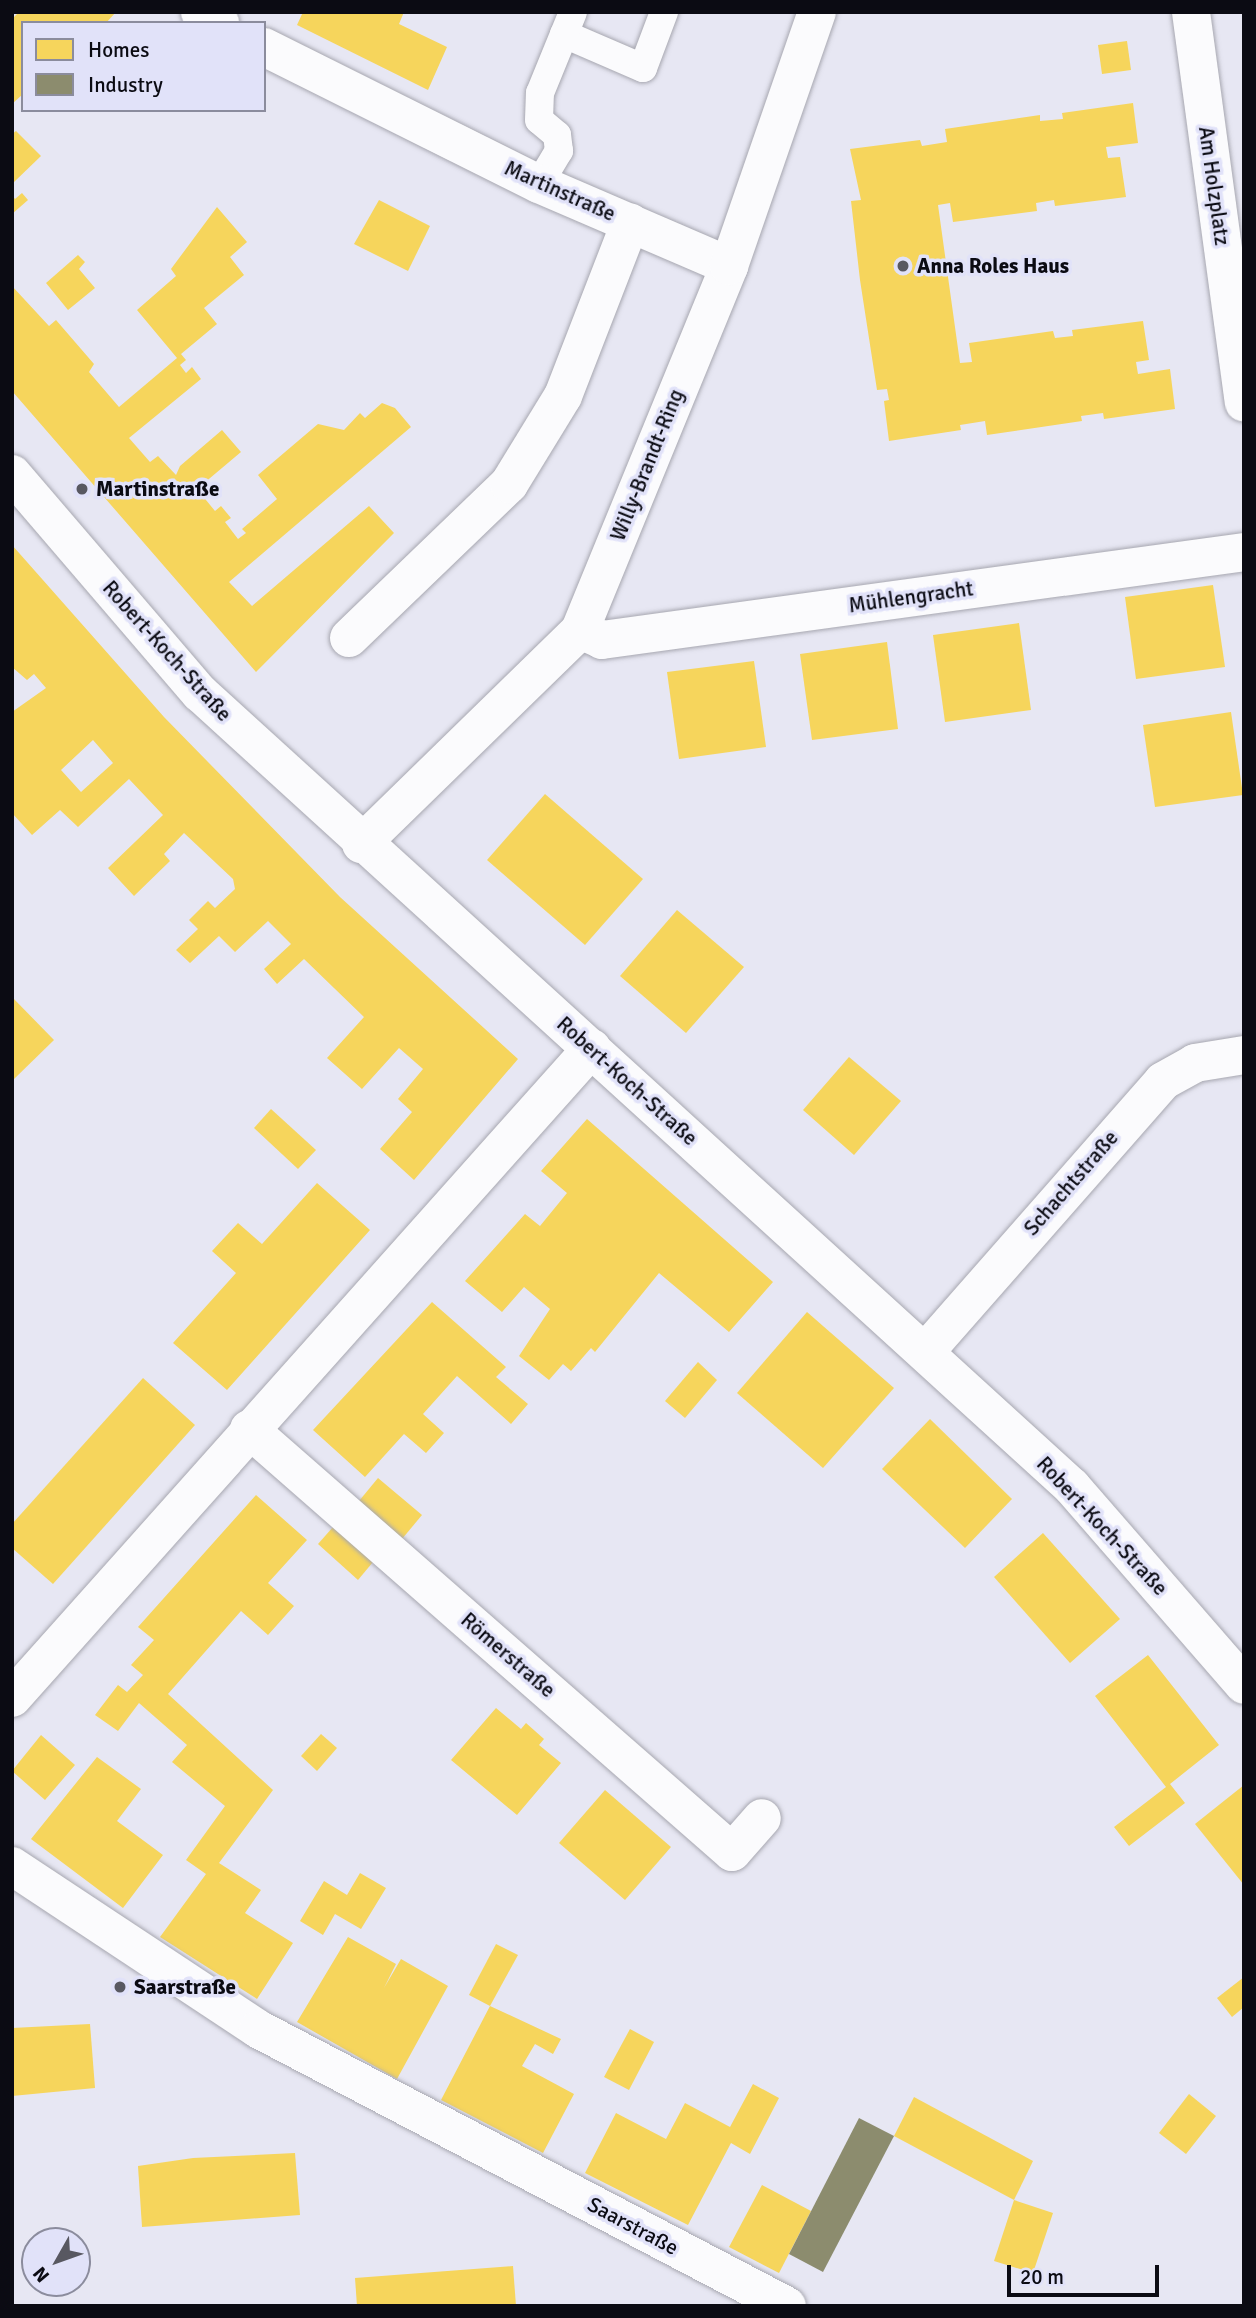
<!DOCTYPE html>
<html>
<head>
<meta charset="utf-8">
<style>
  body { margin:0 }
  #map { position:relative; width:1256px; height:2318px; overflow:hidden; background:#e7e7f3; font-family:Signika,sans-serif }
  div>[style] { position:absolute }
  .homes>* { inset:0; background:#f6d55c }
  .industry>* { inset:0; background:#8c8c6e }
  .roads { filter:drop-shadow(0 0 2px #a7a7b0) drop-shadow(0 0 2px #a7a7b0) }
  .lane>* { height:28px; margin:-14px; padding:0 14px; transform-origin:14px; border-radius:14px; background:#fbfbfd }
  .street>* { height:38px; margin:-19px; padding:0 19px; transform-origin:19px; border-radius:19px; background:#fbfbfd }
  .dots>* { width:19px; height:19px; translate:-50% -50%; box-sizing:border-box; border:4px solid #e1e2f9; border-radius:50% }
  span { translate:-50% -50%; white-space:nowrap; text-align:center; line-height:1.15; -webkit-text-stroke:7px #e1e2f9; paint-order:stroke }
  .street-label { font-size:21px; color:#0b0b13 }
  .poi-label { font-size:21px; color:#0b0b13; font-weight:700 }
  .left { translate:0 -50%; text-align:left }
  .frame { position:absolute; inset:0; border:14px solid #0b0b13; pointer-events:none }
  .legend { position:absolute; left:21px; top:21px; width:245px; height:91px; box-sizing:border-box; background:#e1e2f9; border:2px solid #8b8c9d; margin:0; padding:9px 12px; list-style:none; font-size:21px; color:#0b0b13 }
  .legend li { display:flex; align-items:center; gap:14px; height:35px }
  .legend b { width:35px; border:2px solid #8b8c9d }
  .north { position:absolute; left:21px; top:2227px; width:70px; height:70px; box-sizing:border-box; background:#e1e2f9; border:2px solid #8b8c9d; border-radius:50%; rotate:230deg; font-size:19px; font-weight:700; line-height:28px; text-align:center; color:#0b0b13 }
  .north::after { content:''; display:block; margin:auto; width:24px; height:32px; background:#585861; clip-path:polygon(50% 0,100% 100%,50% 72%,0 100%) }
  .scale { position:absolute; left:1007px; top:2265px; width:152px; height:32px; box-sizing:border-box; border:4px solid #0b0b13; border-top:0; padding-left:9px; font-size:21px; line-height:24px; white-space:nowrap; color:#0b0b13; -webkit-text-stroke:5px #e1e2f9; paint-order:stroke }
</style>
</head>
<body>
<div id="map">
  <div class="homes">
    <i style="clip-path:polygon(19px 12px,116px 12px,106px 23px,23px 23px,23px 94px,12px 104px,12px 19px)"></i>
    <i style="clip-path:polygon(303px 12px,404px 12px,399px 24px,447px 47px,428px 90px,297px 25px)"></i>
    <i style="clip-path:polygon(1127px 41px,1131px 70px,1102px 74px,1098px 45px)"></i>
    <i style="clip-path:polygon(1133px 103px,1138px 143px,1106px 147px,1108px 158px,1120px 157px,1126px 197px,1055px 206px,1054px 200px,1036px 203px,1037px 211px,953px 222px,950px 203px,938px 205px,960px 363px,972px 362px,969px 343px,1053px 331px,1055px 338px,1073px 336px,1072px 330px,1143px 321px,1149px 360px,1136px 362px,1138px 374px,1170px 369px,1175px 409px,1104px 419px,1103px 413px,1081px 416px,1082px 421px,987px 435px,985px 421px,960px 425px,961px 430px,889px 441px,884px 401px,889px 400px,887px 389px,877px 390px,860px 280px,851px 201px,861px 200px,850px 149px,920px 140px,922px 146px,947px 142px,945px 129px,1040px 115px,1040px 121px,1063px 119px,1062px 113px)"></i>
    <i style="clip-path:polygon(16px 131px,41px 156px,12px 184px,12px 134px)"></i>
    <i style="clip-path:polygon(22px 193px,28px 200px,12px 214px,12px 195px,15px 199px)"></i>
    <i style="clip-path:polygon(379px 200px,430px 226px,408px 271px,354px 244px)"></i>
    <i style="clip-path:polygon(217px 207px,247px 242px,230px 257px,244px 275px,204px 308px,217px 324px,181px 354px,186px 360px,180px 365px,186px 373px,192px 367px,201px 379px,129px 438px,150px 462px,158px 456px,176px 475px,180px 466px,222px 430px,241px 452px,197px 489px,215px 511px,221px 506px,231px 518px,225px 522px,238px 539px,246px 533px,242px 529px,277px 499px,258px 475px,318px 424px,344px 430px,360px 413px,365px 418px,382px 403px,395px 408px,411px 427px,229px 582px,252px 606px,369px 506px,394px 533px,256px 672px,12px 391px,12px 286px,49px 326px,56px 320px,94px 364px,89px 372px,119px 407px,177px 358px,137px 310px,176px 276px,171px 269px)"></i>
    <i style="clip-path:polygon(78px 255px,85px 262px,79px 269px,95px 288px,68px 310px,46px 283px)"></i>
    <i style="clip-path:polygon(evenodd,12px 545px,164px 717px,340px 897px,518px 1059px,414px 1180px,380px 1149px,412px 1112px,398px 1099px,423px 1069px,399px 1048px,362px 1089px,327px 1058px,364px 1017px,304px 959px,277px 984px,264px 969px,291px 944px,268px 921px,235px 952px,219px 936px,190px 963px,176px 950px,198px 929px,189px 920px,208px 901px,215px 908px,235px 889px,233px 879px,184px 833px,164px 854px,170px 861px,134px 896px,108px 868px,163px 815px,129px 779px,78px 827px,60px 810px,32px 835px,12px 813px,12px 712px,46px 688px,34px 674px,27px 680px,12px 667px,12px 545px,93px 740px,113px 763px,81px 792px,61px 770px,93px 740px)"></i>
    <i style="clip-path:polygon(1213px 585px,1225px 667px,1136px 679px,1125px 597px)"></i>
    <i style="clip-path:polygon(1019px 623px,1031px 710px,945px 722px,933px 635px)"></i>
    <i style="clip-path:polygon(887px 642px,898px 729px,812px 740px,800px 654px)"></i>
    <i style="clip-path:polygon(754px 661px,766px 747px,679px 759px,667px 672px)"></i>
    <i style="clip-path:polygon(1231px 712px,1243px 795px,1155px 807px,1143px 725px)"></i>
    <i style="clip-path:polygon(545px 794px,643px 879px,585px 945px,487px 860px)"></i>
    <i style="clip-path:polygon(677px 910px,744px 967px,686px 1033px,620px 976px)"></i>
    <i style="clip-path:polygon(12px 997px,54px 1040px,12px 1081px)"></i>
    <i style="clip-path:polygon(849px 1057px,901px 1101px,854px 1155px,803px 1110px)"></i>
    <i style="clip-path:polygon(271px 1109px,316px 1150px,298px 1169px,254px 1128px)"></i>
    <i style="clip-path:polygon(587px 1119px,773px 1282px,729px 1332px,659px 1273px,595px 1352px,591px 1348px,571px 1371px,563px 1364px,549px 1380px,519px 1356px,550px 1309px,524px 1287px,502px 1312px,465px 1281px,525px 1214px,540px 1226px,567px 1193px,541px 1171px)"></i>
    <i style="clip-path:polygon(317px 1183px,370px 1230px,227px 1390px,173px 1343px,236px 1273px,212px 1251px,238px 1223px,262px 1244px)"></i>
    <i style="clip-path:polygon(432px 1302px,506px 1367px,496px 1377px,528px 1404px,511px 1424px,457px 1376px,423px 1414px,444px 1433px,426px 1453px,404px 1434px,365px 1477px,313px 1430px)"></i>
    <i style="clip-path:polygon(807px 1312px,894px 1388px,823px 1468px,737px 1393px)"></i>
    <i style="clip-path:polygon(698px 1362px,717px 1380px,685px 1418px,665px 1401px)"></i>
    <i style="clip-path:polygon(143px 1378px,195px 1425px,53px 1584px,12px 1548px,12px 1524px)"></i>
    <i style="clip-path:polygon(930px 1419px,1012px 1499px,965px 1548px,882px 1469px)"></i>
    <i style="clip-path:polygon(378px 1478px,422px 1515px,402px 1539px,359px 1501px)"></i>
    <i style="clip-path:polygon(256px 1495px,307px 1540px,268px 1583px,294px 1606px,268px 1635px,241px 1611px,168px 1694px,273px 1790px,219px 1863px,261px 1890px,245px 1913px,293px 1943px,257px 1999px,160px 1937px,206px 1874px,186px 1860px,225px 1806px,172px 1762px,187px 1745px,139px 1703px,118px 1731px,95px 1715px,118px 1685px,127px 1692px,143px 1675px,131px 1665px,154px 1640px,138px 1627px)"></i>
    <i style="clip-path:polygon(333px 1527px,373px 1562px,358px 1580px,318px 1544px)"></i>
    <i style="clip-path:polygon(1043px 1533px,1120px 1619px,1070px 1663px,994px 1577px)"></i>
    <i style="clip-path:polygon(1148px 1655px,1219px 1745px,1170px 1784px,1185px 1803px,1129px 1846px,1114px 1827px,1166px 1787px,1095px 1696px)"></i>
    <i style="clip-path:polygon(496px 1708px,521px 1729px,526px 1723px,544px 1739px,539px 1745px,561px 1763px,517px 1815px,451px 1760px)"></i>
    <i style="clip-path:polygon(321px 1734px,337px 1748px,317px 1771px,301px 1756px)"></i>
    <i style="clip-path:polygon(41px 1735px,75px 1765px,45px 1800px,12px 1771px)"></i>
    <i style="clip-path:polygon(97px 1757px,141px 1789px,117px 1821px,163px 1855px,123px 1908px,31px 1839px)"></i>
    <i style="clip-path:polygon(1244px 1785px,1244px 1885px,1195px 1824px)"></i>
    <i style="clip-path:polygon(605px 1790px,671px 1847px,625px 1900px,559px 1843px)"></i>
    <i style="clip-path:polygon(360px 1873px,386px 1888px,361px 1929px,335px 1914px,323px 1935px,300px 1921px,324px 1881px,347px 1895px)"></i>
    <i style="clip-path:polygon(348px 1937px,396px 1964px,384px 1988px,401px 1959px,448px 1986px,397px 2079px,297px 2022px)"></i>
    <i style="clip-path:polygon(496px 1944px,518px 1955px,490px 2006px,469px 1995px)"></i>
    <i style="clip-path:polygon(1244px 1977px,1244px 2007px,1232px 2017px,1217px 1998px)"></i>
    <i style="clip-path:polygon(490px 2006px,561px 2039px,553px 2054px,535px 2044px,522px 2066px,574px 2094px,543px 2153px,441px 2100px)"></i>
    <i style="clip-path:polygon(90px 2024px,95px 2088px,12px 2096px,12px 2028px)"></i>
    <i style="clip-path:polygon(630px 2029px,654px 2042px,629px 2090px,604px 2077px)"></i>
    <i style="clip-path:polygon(753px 2084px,779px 2098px,750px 2154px,731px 2143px,688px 2225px,585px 2173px,616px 2113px,666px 2139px,685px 2103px,730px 2127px)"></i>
    <i style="clip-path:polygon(1189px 2094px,1216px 2116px,1186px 2154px,1159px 2133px)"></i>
    <i style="clip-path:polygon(914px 2097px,1033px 2161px,1014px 2200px,894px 2136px)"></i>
    <i style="clip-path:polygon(295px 2153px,300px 2215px,142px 2227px,138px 2166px,193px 2158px)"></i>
    <i style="clip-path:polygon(762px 2185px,811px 2211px,779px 2273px,729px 2247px)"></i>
    <i style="clip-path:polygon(1014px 2200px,1053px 2213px,1033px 2273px,994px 2261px)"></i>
    <i style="clip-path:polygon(513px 2266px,516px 2306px,357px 2306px,355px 2278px)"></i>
  </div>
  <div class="industry">
    <i style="clip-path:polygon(859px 2118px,894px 2136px,823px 2272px,789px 2254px)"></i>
  </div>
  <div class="roads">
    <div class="lane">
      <i style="left:564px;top:34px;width:86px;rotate:23.3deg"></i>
      <i style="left:643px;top:68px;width:60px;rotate:-69.4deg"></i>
      <i style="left:539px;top:184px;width:39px;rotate:-59deg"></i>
      <i style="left:559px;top:151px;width:16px;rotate:-97deg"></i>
      <i style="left:557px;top:135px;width:23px;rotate:-140deg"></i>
      <i style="left:539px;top:120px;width:27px;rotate:-88deg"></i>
      <i style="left:540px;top:93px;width:87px;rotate:-67.8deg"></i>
    </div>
    <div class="street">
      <i style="left:200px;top:12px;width:23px;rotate:29deg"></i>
      <i style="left:1191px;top:12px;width:394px;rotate:82.3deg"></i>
      <i style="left:264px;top:47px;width:307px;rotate:26.5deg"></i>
      <i style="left:539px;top:184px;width:207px;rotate:23.3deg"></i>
      <i style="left:12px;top:474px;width:289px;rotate:49.4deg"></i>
      <i style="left:200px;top:693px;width:1179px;rotate:42.32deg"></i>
      <i style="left:1072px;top:1487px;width:262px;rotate:49deg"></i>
      <i style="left:580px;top:630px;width:24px;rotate:24deg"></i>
      <i style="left:602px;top:640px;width:648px;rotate:-7.8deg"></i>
      <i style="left:349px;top:638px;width:222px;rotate:-43.9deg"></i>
      <i style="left:509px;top:484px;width:103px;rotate:-58.5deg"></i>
      <i style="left:563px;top:396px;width:186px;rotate:-68.8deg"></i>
      <i style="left:361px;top:844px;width:306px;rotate:-44.3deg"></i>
      <i style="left:580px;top:630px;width:393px;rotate:-67.7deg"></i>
      <i style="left:729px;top:266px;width:269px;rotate:-70.9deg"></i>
      <i style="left:926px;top:1351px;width:359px;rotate:-48.7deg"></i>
      <i style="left:1163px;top:1081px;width:37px;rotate:-29deg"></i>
      <i style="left:1195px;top:1063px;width:50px;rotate:-9.3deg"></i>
      <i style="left:249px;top:1429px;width:642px;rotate:41.21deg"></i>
      <i style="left:732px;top:1852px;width:45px;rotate:-48.6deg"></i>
      <i style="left:12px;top:1698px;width:871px;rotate:-48.26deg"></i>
      <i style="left:12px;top:1866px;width:295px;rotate:33.5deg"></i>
      <i style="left:258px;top:2029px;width:597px;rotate:27.64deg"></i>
    </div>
  </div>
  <div class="dots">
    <i style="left:903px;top:266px;background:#585861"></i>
    <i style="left:82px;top:489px;background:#585861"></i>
    <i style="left:120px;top:1987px;background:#585861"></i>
  </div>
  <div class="street-label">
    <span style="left:1214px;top:186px;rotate:82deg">Am Holzplatz</span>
    <span style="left:560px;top:191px;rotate:24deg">Martinstraße</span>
    <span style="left:647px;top:465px;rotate:-68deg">Willy-Brandt-Ring</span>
    <span style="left:911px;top:597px;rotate:-8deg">Mühlengracht</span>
    <span style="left:167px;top:651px;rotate:48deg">Robert-Koch-Straße</span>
    <span style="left:627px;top:1081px;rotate:42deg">Robert-Koch-Straße</span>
    <span style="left:1071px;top:1183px;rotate:-49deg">Schachtstraße</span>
    <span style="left:1102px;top:1526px;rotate:47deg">Robert-Koch-Straße</span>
    <span style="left:508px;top:1655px;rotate:41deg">Römerstraße</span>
    <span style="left:633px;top:2226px;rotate:28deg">Saarstraße</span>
  </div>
  <div class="poi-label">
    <span class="left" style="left:917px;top:266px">Anna Roles Haus</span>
    <span class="left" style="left:96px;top:489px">Martinstraße</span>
    <span class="left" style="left:134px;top:1987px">Saarstraße</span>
  </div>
  <div class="frame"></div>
  <ul class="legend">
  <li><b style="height:19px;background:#f6d55c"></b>Homes</li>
  <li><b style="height:19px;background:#8c8c6e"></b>Industry</li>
  </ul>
  <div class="north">N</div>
  <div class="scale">20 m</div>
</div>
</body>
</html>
